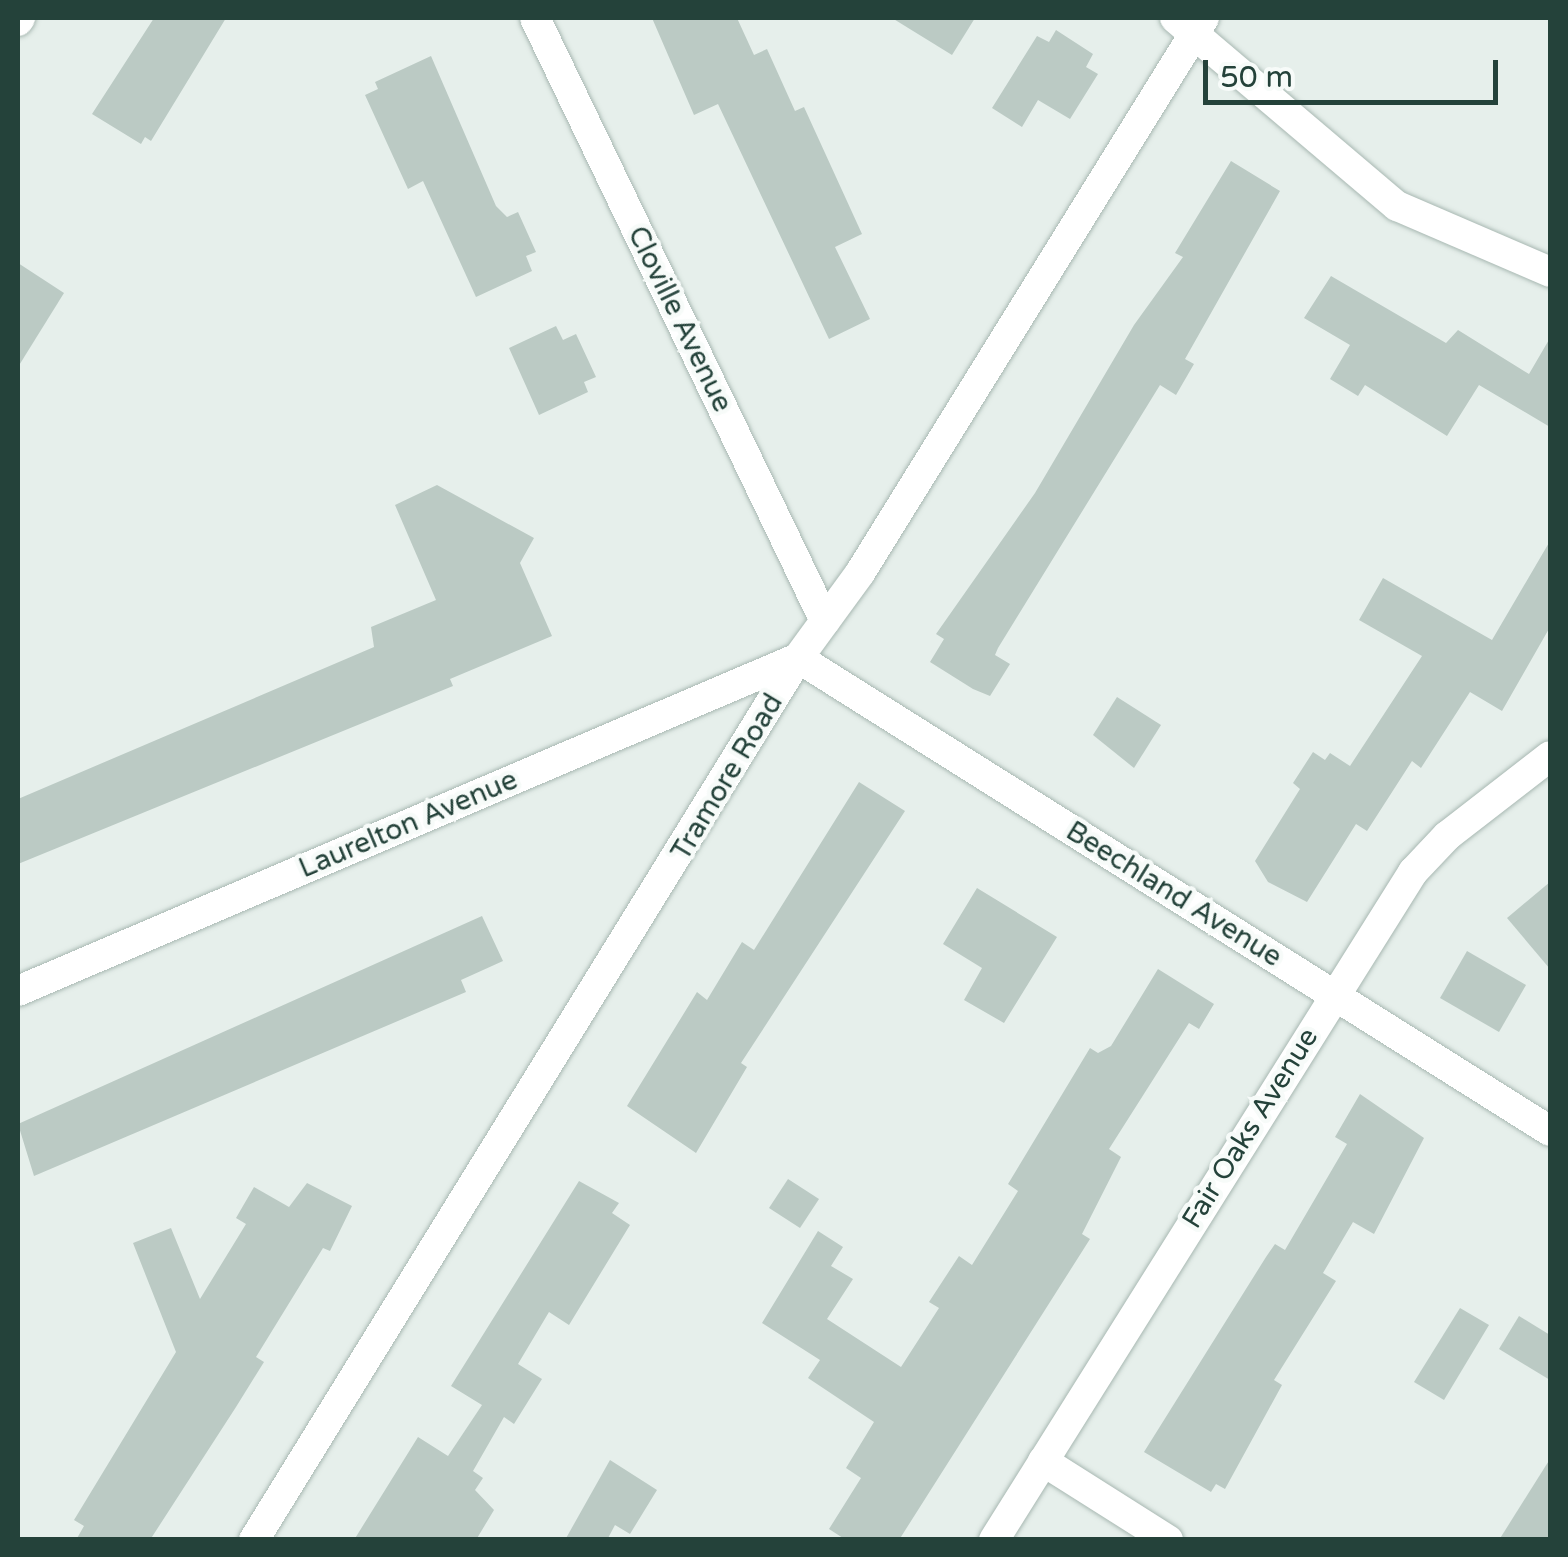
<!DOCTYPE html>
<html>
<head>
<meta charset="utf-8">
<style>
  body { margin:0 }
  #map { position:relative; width:1568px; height:1557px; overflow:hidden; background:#e6efeb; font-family:"Varela Round",sans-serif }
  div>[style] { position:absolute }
  .building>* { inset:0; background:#bbcac4 }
  .roads { filter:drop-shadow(0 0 2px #a8b8b2) drop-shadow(0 0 2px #a8b8b2) }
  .minor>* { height:30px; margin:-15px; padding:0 15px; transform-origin:15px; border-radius:15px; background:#fff }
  span { translate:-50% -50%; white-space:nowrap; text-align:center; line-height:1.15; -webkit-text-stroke:9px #f7fbf9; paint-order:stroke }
  .street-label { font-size:28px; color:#24423a }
  .frame { position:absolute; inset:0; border:20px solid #24423a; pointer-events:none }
  .scale { position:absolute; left:1203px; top:60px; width:295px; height:45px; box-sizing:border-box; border:5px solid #24423a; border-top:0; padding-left:12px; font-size:30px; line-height:35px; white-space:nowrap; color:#24423a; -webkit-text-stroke:8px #f7fbf9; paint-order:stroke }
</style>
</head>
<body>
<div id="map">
  <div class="building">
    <i style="clip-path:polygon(154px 18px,226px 18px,151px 141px,145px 137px,141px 144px,92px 114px)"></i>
    <i style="clip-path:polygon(652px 18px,737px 18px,754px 55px,767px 49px,795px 111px,804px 107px,862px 234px,835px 247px,870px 319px,829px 339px,718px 104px,694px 115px)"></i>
    <i style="clip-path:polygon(892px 18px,975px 18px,952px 55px)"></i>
    <i style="clip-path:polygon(1056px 30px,1093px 54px,1086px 67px,1098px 74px,1070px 119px,1038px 100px,1022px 127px,992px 108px,1037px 36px,1049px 42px)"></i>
    <i style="clip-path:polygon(431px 56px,496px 206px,507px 217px,518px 212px,536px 252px,526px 256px,532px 271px,476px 297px,423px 181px,408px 189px,365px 95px,378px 89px,375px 82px)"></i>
    <i style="clip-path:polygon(1231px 161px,1280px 191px,1185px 359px,1194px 364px,1176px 395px,1160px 385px,998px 648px,995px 655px,1010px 664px,990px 696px,973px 689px,930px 662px,944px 639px,936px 634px,1035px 493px,1134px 325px,1183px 257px,1175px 253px)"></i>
    <i style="clip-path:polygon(18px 263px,64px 293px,18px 367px)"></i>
    <i style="clip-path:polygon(1331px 276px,1446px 343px,1458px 330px,1529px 374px,1550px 338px,1550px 427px,1479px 385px,1447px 436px,1365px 385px,1358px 396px,1330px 379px,1350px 345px,1304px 318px)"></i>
    <i style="clip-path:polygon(556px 326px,563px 340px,576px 334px,596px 377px,584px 382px,588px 392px,539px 415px,509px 348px)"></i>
    <i style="clip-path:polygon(437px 485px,534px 538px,520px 563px,552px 636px,450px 679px,453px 686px,18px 864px,18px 799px,374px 647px,371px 627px,436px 600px,395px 505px)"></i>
    <i style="clip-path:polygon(1550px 541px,1550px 627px,1502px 711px,1470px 692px,1421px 768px,1412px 761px,1367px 831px,1356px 824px,1307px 902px,1268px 882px,1255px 861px,1300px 789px,1293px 783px,1313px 752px,1325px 760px,1330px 753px,1350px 766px,1422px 656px,1359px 620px,1383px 578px,1492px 640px)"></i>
    <i style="clip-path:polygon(1117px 697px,1161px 725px,1134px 768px,1093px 735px)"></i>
    <i style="clip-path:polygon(859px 782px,905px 811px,741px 1063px,747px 1067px,696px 1153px,627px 1106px,697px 992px,707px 1000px,742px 942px,754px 950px)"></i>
    <i style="clip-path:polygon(1550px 882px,1550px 969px,1507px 918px)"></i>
    <i style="clip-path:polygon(977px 888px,1057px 937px,1004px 1023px,964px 1000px,982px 968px,943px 944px)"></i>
    <i style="clip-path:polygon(482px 916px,503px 961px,461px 980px,466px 992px,34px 1176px,18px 1124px)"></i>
    <i style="clip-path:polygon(1467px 951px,1526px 985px,1499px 1032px,1440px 998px)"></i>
    <i style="clip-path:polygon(1158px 969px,1214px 1004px,1199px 1029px,1189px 1023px,1109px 1149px,1121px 1157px,1082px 1234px,1090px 1239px,899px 1540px,846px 1540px,829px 1529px,861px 1478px,846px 1468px,874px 1422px,808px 1378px,820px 1360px,762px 1323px,818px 1231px,843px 1247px,831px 1266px,853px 1279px,827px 1319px,901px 1367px,939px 1308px,929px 1302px,959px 1256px,972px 1265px,1018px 1191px,1008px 1184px,1090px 1048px,1098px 1053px,1111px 1046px)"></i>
    <i style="clip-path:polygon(1360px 1094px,1424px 1138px,1374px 1234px,1353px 1222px,1323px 1273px,1336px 1281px,1274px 1380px,1282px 1385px,1225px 1489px,1216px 1484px,1211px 1492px,1144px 1452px,1266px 1257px,1275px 1244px,1285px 1250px,1347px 1144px,1335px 1137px)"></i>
    <i style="clip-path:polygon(788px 1179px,819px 1199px,800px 1228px,769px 1208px)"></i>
    <i style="clip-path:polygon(579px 1181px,619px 1203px,612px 1213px,630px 1225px,569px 1325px,549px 1312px,518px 1364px,542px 1379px,514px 1424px,504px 1417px,473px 1471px,483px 1478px,475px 1490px,494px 1510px,476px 1540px,354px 1540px,418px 1437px,448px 1456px,482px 1405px,451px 1386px)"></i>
    <i style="clip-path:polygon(307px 1183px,352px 1206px,330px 1251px,323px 1248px,256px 1357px,264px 1362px,236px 1407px,150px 1540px,76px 1540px,84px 1526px,74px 1520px,176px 1352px,133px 1243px,171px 1228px,200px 1299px,246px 1224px,236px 1218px,254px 1187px,289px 1207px)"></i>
    <i style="clip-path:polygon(1460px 1308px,1489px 1325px,1444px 1400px,1414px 1382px)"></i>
    <i style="clip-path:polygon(1519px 1316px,1550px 1335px,1550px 1380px,1499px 1349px)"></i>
    <i style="clip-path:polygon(1550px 1459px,1550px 1540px,1499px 1540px)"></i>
    <i style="clip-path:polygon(610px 1460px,657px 1490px,630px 1534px,615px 1525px,607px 1540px,565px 1540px)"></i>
  </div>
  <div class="roads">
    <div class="minor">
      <i style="left:535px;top:18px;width:669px;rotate:64.32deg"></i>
      <i style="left:1175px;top:18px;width:291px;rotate:40.3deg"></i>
      <i style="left:1397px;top:206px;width:167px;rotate:23.3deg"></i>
      <i style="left:18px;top:21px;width:4px;rotate:-56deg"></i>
      <i style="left:18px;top:991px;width:848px;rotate:-23.12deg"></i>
      <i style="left:798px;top:658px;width:888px;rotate:32.17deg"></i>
      <i style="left:1043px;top:1461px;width:148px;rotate:32.3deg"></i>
      <i style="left:254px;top:1540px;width:1036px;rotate:-58.33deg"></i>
      <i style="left:798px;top:658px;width:105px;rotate:-53.9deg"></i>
      <i style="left:860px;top:573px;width:653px;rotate:-58.21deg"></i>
      <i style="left:994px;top:1540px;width:789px;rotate:-57.9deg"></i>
      <i style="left:1413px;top:872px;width:50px;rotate:-46.6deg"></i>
      <i style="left:1447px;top:836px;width:130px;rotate:-37.8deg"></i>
    </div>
  </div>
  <div class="street-label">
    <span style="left:680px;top:319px;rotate:64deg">Cloville Avenue</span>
    <span style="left:727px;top:777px;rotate:-59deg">Tramore Road</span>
    <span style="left:408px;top:824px;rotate:-23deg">Laurelton Avenue</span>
    <span style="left:1174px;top:894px;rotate:32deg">Beechland Avenue</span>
    <span style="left:1250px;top:1128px;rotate:-58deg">Fair Oaks Avenue</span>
  </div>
  <div class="frame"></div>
  <div class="scale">50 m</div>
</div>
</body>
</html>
